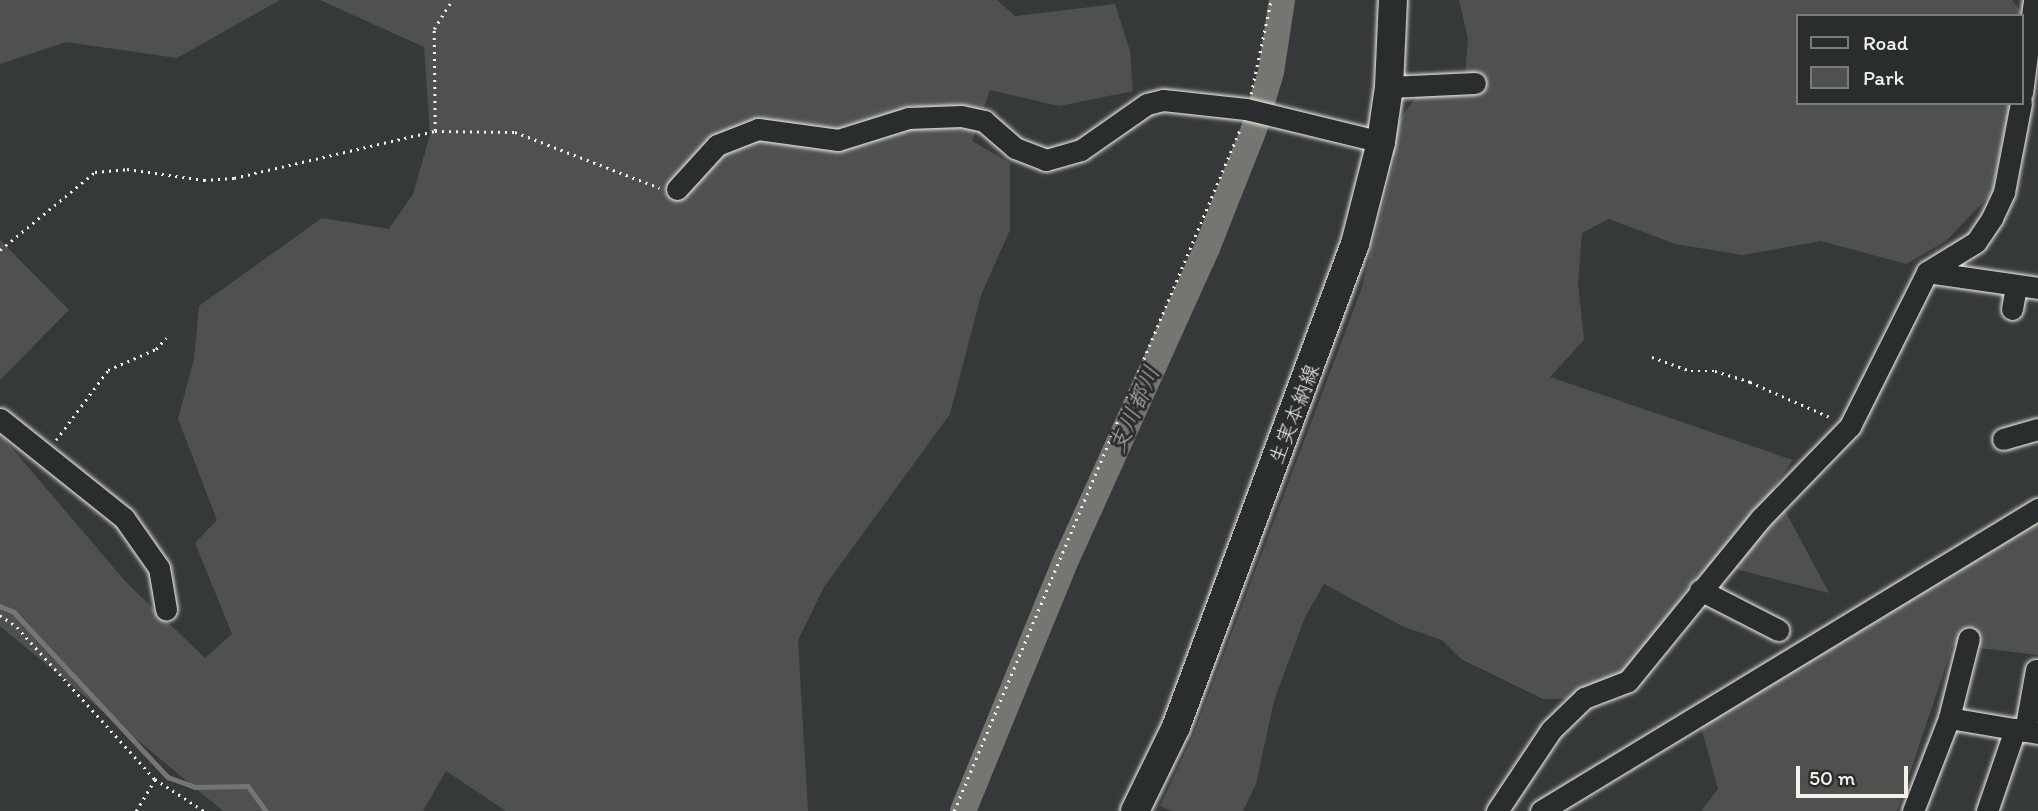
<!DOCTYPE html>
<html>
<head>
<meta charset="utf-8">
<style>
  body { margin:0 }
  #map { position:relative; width:2038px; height:811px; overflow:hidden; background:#363939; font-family:Itim,"Klee One",sans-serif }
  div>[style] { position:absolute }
  .green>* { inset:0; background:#4e514f }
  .stream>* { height:4.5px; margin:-2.25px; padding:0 2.25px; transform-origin:2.25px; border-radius:2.25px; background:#757572 }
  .river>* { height:26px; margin:-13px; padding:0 13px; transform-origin:13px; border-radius:13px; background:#757572 }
  .path>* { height:2.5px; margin-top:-1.25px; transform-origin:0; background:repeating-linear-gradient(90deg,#f4f1e8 0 2px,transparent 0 7px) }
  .roads { filter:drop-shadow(0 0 2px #f4f1e8) drop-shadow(0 0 2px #f4f1e8) }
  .minor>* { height:21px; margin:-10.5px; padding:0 10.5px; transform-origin:10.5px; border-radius:10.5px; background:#2a2d2e }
  .major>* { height:28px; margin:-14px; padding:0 14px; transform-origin:14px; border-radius:14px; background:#2a2d2e }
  span { translate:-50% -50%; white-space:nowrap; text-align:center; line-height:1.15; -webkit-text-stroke:6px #2a2d2e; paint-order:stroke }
  .street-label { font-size:21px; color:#f4f1e8 }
  .water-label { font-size:23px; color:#b4b3ad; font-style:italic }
  .legend { position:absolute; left:1796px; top:14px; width:228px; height:91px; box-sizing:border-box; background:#2a2d2e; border:2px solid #7b7b78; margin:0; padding:9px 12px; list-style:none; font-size:21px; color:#f4f1e8 }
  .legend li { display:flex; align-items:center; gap:14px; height:35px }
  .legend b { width:35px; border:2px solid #7b7b78 }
  .scale { position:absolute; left:1796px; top:766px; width:112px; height:32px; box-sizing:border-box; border:4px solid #f4f1e8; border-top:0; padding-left:9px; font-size:21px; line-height:24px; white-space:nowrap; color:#f4f1e8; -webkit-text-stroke:5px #2a2d2e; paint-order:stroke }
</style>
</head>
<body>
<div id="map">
  <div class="green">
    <i style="clip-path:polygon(0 0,280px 0,177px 58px,66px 42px,0 64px)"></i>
    <i style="clip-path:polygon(320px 0,997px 0,1015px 16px,1115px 4px,1130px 51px,1133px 91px,1059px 106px,990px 90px,972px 141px,1010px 163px,1010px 230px,981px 295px,950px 414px,824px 587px,798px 640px,808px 811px,506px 811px,446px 771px,423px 811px,223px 811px,0 626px,0 434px,125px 581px,205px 658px,232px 634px,195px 543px,217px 520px,178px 419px,194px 359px,199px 306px,322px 218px,389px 229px,413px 194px,430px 135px,424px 47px)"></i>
    <i style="clip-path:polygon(1459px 0,2012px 0,2027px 19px,2022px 16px,1798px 16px,1798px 103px,2010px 103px,1992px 193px,1946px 241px,1906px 264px,1821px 241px,1743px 255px,1675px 244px,1609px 219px,1582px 233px,1578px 282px,1584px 340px,1550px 377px,1793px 460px,1773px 488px,1829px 593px,1712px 563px,1690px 584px,1616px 698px,1543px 699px,1461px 659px,1442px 640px,1404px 627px,1324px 584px,1305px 617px,1274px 701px,1256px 784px,1243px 811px,1172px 811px,1160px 806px,1193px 736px,1361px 290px,1396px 156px,1390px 155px,1394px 127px,1417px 96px,1464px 91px,1468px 39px)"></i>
    <i style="clip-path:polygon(0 240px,69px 310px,0 380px)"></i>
    <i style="clip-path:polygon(2038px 515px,2038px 655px,1953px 645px,1897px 811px,1701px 811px,1718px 789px,1700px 723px)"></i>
  </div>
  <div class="stream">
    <i style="left:0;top:606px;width:15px;rotate:23deg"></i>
    <i style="left:14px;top:612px;width:226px;rotate:47deg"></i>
    <i style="left:168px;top:777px;width:29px;rotate:20deg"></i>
    <i style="left:195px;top:787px;width:53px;rotate:-1.1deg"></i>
    <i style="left:248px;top:786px;width:31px;rotate:54deg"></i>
  </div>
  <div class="river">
    <i style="left:963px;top:811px;width:274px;rotate:-67.7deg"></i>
    <i style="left:1067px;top:558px;width:340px;rotate:-65.7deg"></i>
    <i style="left:1207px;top:248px;width:128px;rotate:-68.4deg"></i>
    <i style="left:1254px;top:129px;width:59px;rotate:-73.4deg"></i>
    <i style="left:1271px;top:72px;width:73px;rotate:-81.3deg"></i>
  </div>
  <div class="path">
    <i style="left:1251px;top:94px;width:96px;rotate:-78deg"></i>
    <i style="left:435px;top:131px;width:102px;rotate:-90.6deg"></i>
    <i style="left:434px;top:29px;width:34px;rotate:-58deg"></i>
    <i style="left:0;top:250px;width:123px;rotate:-39.4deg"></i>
    <i style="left:95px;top:172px;width:32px;rotate:-5deg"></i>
    <i style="left:127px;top:169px;width:78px;rotate:8.1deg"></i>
    <i style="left:204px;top:180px;width:30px;rotate:-4deg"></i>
    <i style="left:234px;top:178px;width:206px;rotate:-13.2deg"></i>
    <i style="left:435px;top:131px;width:80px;rotate:0.7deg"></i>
    <i style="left:515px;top:132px;width:155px;rotate:21.1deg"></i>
    <i style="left:1652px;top:357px;width:41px;rotate:19.7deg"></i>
    <i style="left:1691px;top:371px;width:24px"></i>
    <i style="left:1715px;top:371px;width:37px;rotate:17deg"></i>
    <i style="left:1750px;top:382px;width:90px;rotate:23.7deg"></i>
    <i style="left:56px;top:440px;width:87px;rotate:-53.4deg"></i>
    <i style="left:108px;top:370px;width:52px;rotate:-23.6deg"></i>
    <i style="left:156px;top:349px;width:15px;rotate:-48deg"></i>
    <i style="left:0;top:615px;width:21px;rotate:35deg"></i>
    <i style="left:17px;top:627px;width:205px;rotate:47.8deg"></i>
    <i style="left:155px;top:779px;width:59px;rotate:33.1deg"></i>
    <i style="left:136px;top:811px;width:37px;rotate:-59deg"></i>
    <i style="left:954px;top:811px;width:742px;rotate:-67.24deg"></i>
  </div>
  <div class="roads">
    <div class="minor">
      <i style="left:1389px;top:87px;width:86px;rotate:-2.7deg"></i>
      <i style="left:2022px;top:93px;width:94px;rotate:-82.6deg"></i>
      <i style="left:677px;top:189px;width:59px;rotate:-47.7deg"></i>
      <i style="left:717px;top:145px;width:44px;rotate:-21.3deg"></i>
      <i style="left:758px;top:129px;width:81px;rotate:7.8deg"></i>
      <i style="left:838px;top:140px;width:73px;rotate:-17.4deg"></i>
      <i style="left:908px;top:118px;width:53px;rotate:-2.2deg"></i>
      <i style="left:961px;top:116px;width:24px;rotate:12deg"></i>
      <i style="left:984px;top:121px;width:41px;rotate:41.1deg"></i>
      <i style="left:1015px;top:148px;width:33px;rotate:21deg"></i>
      <i style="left:1046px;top:160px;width:36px;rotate:-16deg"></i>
      <i style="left:1081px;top:150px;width:80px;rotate:-34.9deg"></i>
      <i style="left:1147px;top:104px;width:16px;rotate:-14deg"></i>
      <i style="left:1163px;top:100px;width:83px;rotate:6.2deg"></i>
      <i style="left:1246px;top:109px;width:139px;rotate:13.7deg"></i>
      <i style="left:1927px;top:272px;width:112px;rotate:8.2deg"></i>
      <i style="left:2012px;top:309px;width:23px;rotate:-80deg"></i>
      <i style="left:0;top:419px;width:159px;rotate:38.6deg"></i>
      <i style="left:124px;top:518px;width:61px;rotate:55deg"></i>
      <i style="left:159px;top:568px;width:42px;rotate:80.3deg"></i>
      <i style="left:2003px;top:439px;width:36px;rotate:-16deg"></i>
      <i style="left:1700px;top:590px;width:88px;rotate:27.1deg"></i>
      <i style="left:1949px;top:718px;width:90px;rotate:9.6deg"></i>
      <i style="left:2025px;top:731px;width:62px;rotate:-79.8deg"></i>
      <i style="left:1497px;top:811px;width:97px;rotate:-56.3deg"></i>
      <i style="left:1551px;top:730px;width:46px;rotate:-44.1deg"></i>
      <i style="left:1584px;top:698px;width:47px;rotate:-21.1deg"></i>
      <i style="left:1628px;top:681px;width:210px;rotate:-50.8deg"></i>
      <i style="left:1761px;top:518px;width:128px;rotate:-45.9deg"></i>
      <i style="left:1850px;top:426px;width:172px;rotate:-63.4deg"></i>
      <i style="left:1927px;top:272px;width:57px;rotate:-31.5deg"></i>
      <i style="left:1976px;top:242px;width:29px;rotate:-56deg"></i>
      <i style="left:1992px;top:218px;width:29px;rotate:-65deg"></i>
      <i style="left:2004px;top:192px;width:91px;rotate:-79.2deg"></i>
      <i style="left:1541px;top:811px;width:582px;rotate:-31.28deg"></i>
      <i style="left:1913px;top:811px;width:100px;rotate:-68.8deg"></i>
      <i style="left:1949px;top:718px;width:82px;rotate:-76deg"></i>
      <i style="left:1987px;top:811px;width:87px;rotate:-71.1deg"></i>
    </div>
    <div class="major">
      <i style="left:1135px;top:811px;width:93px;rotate:-64deg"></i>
      <i style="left:1176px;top:727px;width:515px;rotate:-69.67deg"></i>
      <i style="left:1355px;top:244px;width:105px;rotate:-75.7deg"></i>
      <i style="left:1381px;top:142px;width:56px;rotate:-81.7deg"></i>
      <i style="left:1389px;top:87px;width:87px;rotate:-87.4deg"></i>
    </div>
  </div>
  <div class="street-label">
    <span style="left:1294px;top:414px;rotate:-69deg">生実本納線</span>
  </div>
  <div class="water-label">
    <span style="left:1134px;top:409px;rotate:-66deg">支川都川</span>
  </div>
  <ul class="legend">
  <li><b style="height:9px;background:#2a2d2e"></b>Road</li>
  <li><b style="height:19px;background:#4e514f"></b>Park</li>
  </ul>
  <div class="scale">50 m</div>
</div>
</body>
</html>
